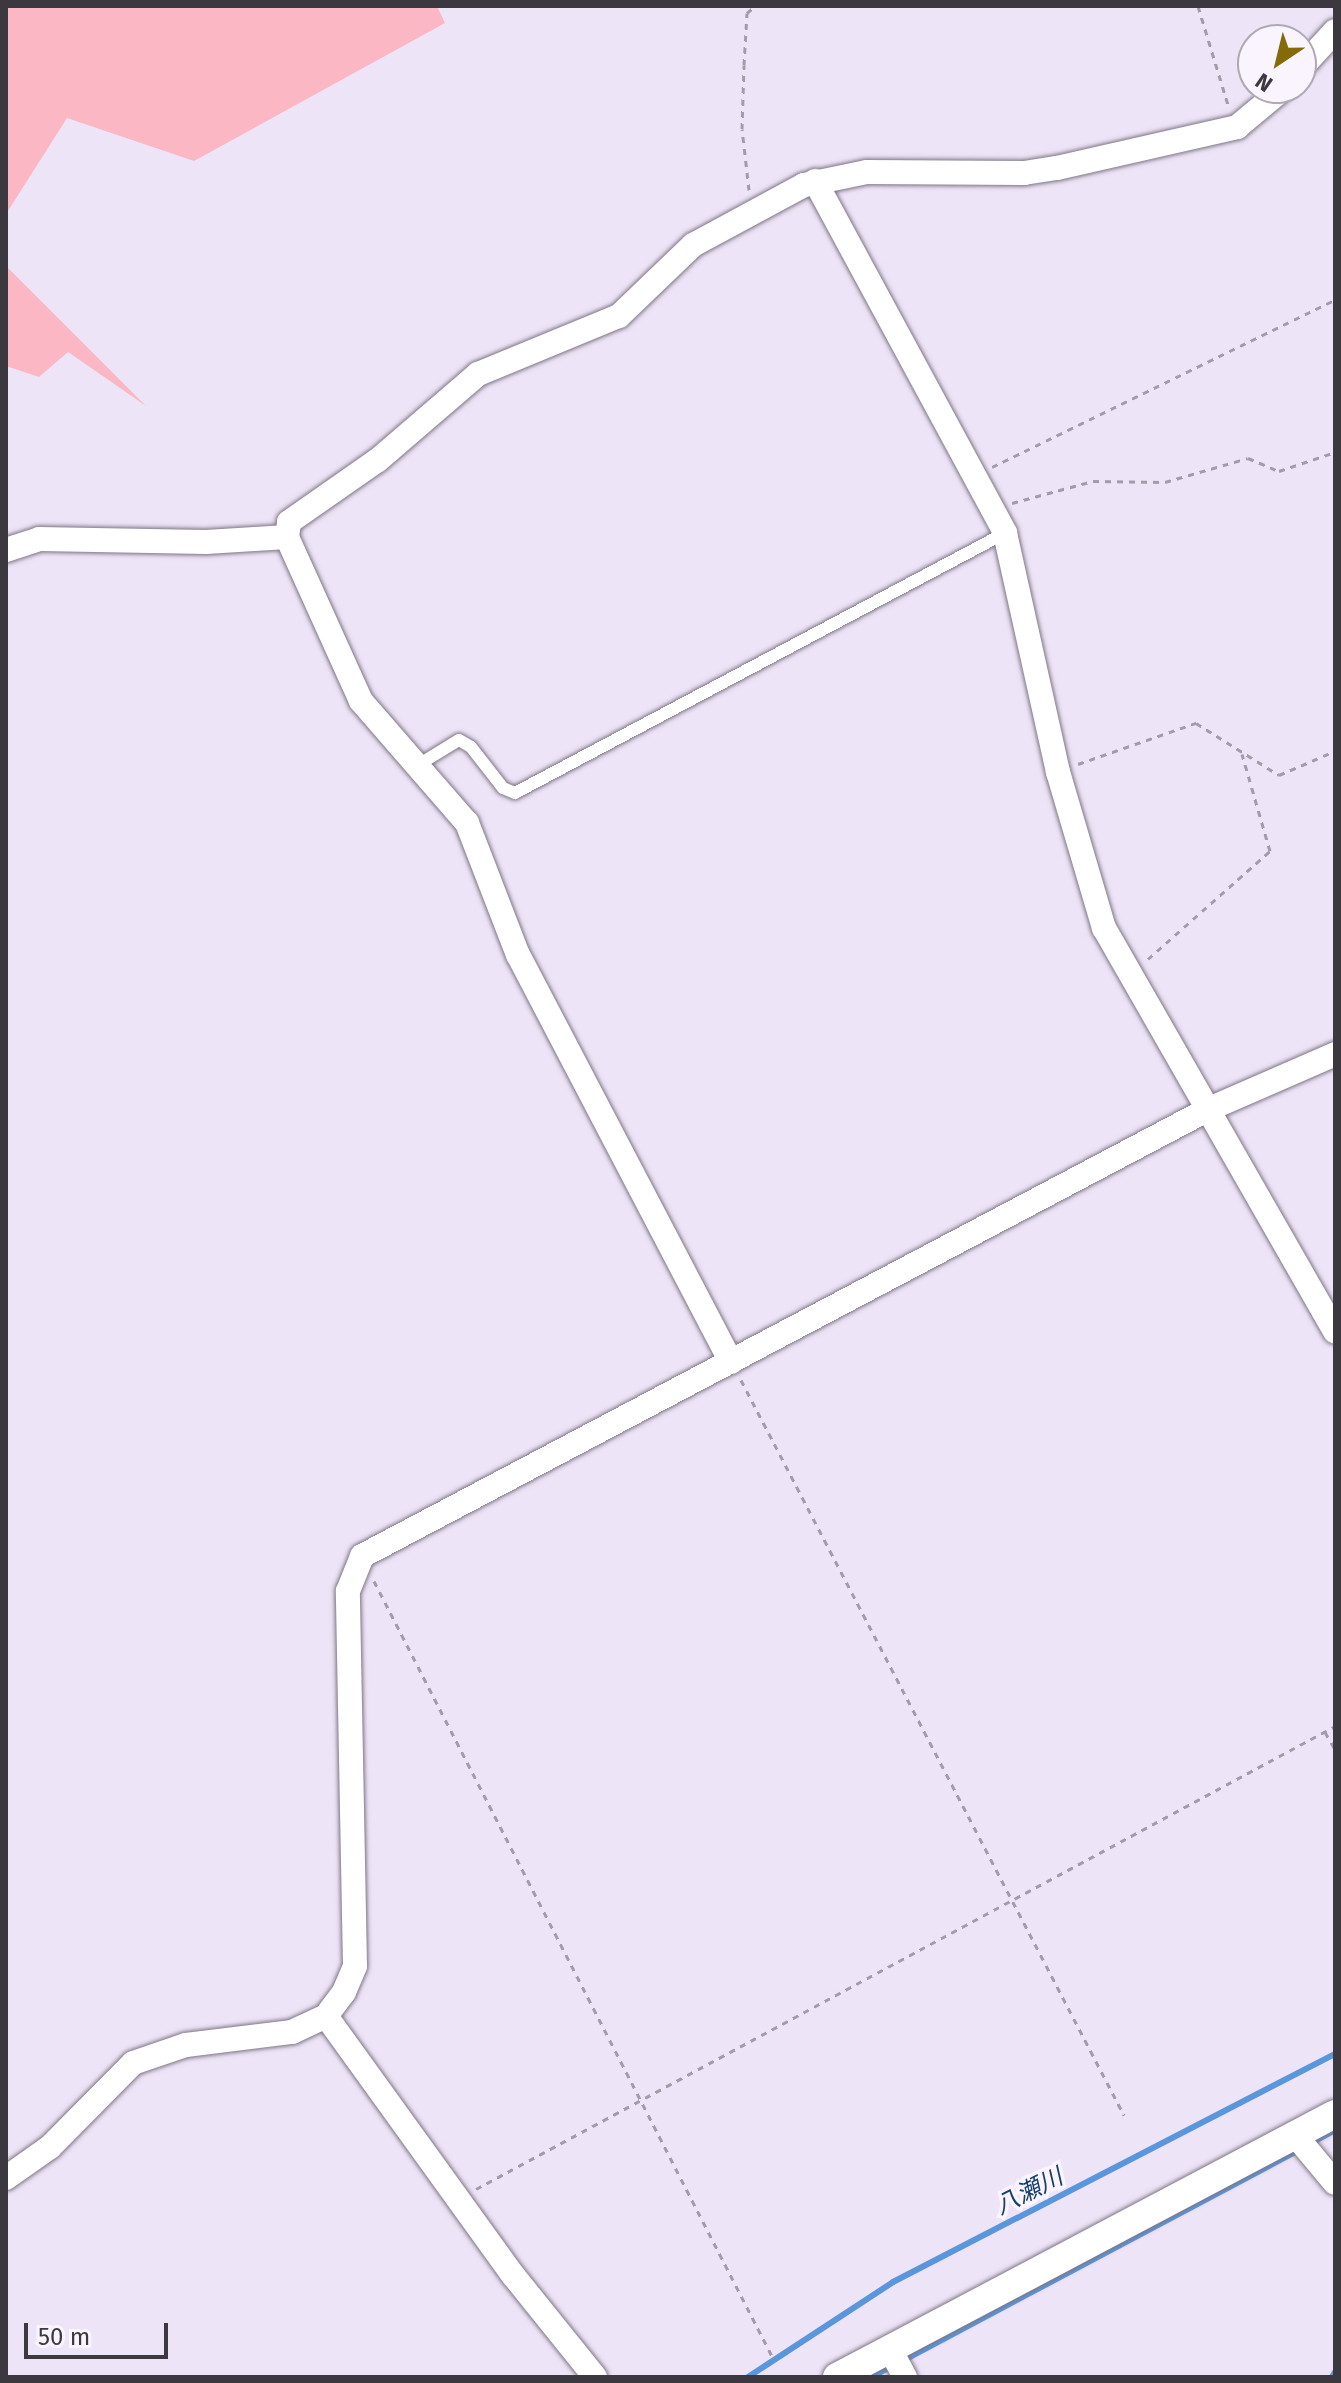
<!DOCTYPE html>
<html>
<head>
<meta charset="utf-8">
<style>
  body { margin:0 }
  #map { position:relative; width:1341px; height:2383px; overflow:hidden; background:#eee4f7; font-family:"Fira Sans","Noto Sans JP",sans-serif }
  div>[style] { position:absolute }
  .green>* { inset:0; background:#fbb7c3 }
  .stream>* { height:6px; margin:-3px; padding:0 3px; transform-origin:3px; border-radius:3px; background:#5996dc }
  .path>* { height:3px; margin-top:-1.5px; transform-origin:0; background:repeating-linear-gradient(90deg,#a39ba9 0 6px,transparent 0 12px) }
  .roads { filter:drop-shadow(0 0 2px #7e7585) drop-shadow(0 0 2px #7e7585) }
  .service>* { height:12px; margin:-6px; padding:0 6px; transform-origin:6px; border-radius:6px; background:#fff }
  .minor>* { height:24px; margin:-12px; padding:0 12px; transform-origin:12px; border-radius:12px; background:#fff }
  .tertiary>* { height:28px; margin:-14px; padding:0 14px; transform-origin:14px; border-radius:14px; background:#fff }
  span { translate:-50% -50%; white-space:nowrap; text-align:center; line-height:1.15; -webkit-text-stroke:7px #faf4ff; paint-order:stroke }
  .water-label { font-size:24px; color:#16406e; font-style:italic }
  .frame { position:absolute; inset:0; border:8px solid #3c383f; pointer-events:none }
  .north { position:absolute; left:1237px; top:24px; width:80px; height:80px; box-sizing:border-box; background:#faf4ff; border:2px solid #aea9b2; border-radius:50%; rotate:215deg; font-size:22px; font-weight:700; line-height:32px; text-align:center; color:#3c383f }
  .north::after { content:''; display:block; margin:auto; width:28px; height:36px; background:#846b07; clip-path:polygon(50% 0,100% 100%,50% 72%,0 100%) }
  .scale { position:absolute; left:24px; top:2323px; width:144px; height:36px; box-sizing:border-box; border:4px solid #3c383f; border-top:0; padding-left:10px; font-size:24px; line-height:28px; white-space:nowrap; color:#3c383f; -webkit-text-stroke:6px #faf4ff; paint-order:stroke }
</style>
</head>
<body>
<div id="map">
  <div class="green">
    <i style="clip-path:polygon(6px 6px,437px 6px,445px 23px,194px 161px,67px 118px,6px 214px)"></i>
    <i style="clip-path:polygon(6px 266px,146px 406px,68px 352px,39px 377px,6px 366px)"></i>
  </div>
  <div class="stream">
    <i style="left:1309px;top:2144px;width:30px;rotate:-28deg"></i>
    <i style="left:904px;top:2360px;width:449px;rotate:-28deg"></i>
    <i style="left:748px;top:2377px;width:173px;rotate:-33.2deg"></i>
    <i style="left:893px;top:2282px;width:497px;rotate:-27.3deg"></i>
    <i style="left:872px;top:2377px;width:25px;rotate:-29deg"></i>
    <i style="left:1332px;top:2377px;width:6px;rotate:-59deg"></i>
  </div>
  <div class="path">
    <i style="left:1198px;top:6px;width:103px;rotate:73.1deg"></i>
    <i style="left:749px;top:190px;width:61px;rotate:-96.5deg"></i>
    <i style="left:742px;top:129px;width:64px;rotate:-88.2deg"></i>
    <i style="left:744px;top:65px;width:52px;rotate:-86.7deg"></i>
    <i style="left:747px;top:13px;width:11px;rotate:-41deg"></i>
    <i style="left:992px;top:467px;width:381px;rotate:-26deg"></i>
    <i style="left:1012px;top:503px;width:84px;rotate:-15.2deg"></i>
    <i style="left:1093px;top:481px;width:72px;rotate:0.8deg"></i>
    <i style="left:1165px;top:482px;width:86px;rotate:-16.1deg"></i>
    <i style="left:1248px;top:458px;width:34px;rotate:23deg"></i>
    <i style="left:1279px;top:471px;width:59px;rotate:-18.7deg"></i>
    <i style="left:1078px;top:764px;width:125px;rotate:-19.2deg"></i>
    <i style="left:1196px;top:723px;width:98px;rotate:32.1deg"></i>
    <i style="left:1279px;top:775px;width:61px;rotate:-23.2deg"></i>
    <i style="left:1148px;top:959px;width:163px;rotate:-41.5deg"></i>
    <i style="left:1270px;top:851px;width:101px;rotate:-106.1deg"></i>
    <i style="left:741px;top:1380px;width:829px;rotate:62.48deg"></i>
    <i style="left:374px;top:1581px;width:876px;rotate:62.82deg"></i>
    <i style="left:1325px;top:1732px;width:20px;rotate:60deg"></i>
    <i style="left:476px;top:2189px;width:976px;rotate:-28.32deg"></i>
  </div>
  <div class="roads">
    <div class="service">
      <i style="left:418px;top:765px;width:48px;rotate:-31.4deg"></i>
      <i style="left:459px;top:740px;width:14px;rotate:30deg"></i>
      <i style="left:471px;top:747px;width:52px;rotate:52deg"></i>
      <i style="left:503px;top:788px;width:13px;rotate:23deg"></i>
      <i style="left:515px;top:793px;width:555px;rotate:-27.95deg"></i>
    </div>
    <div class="minor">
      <i style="left:1301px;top:68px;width:50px;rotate:-47.4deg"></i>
      <i style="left:815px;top:181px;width:400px;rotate:61.6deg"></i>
      <i style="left:1005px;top:533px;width:245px;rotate:77.5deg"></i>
      <i style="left:1058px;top:772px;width:163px;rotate:73.6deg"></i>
      <i style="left:1104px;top:928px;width:465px;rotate:60.2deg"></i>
      <i style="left:6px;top:550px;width:35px;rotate:-18deg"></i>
      <i style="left:39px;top:539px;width:167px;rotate:1deg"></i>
      <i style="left:206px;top:542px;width:81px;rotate:-3.5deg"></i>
      <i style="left:731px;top:1362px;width:459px;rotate:-117.6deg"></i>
      <i style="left:518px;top:955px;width:142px;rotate:-111.1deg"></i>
      <i style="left:467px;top:823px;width:162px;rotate:-131deg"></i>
      <i style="left:361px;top:701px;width:180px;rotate:-114.3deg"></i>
      <i style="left:287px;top:537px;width:15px;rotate:-82deg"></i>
      <i style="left:289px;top:522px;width:108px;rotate:-34.9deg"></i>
      <i style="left:378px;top:460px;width:132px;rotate:-40.7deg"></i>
      <i style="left:478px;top:374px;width:152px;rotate:-22.4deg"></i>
      <i style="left:619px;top:316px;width:103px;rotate:-43.8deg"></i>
      <i style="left:693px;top:245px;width:126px;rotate:-28.4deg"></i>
      <i style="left:804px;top:185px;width:64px;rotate:-11.7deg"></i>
      <i style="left:867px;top:172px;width:157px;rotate:0.4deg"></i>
      <i style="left:1024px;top:173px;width:33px;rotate:-9deg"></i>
      <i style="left:1057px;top:168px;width:185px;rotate:-12.8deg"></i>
      <i style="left:1237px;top:127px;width:61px;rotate:-39.7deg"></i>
      <i style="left:326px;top:2016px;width:319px;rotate:54.2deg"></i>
      <i style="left:513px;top:2275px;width:131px;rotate:51.2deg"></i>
      <i style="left:1295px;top:2135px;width:62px;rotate:50.2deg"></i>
      <i style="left:6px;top:2178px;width:54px;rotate:-35.2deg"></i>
      <i style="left:50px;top:2147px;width:118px;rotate:-45.3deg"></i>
      <i style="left:133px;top:2063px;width:56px;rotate:-18.8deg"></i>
      <i style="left:186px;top:2045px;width:107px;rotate:-7deg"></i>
      <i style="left:292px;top:2032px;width:38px;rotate:-25deg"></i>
      <i style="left:326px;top:2016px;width:30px;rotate:-53deg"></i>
      <i style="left:344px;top:1992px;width:28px;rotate:-67deg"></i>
      <i style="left:355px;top:1966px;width:375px;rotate:-91.1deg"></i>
      <i style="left:348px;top:1591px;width:38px;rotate:-68deg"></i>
      <i style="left:362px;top:1556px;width:955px;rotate:-27.83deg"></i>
      <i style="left:1207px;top:1110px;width:140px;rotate:-23.6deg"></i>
      <i style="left:890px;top:2349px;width:32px;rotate:62deg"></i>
    </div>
    <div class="tertiary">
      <i style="left:837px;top:2377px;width:563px;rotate:-27.84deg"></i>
    </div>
  </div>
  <div class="water-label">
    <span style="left:1029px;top:2192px;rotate:-27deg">八瀬川</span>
  </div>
  <div class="frame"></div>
  <div class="north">N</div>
  <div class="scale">50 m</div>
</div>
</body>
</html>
